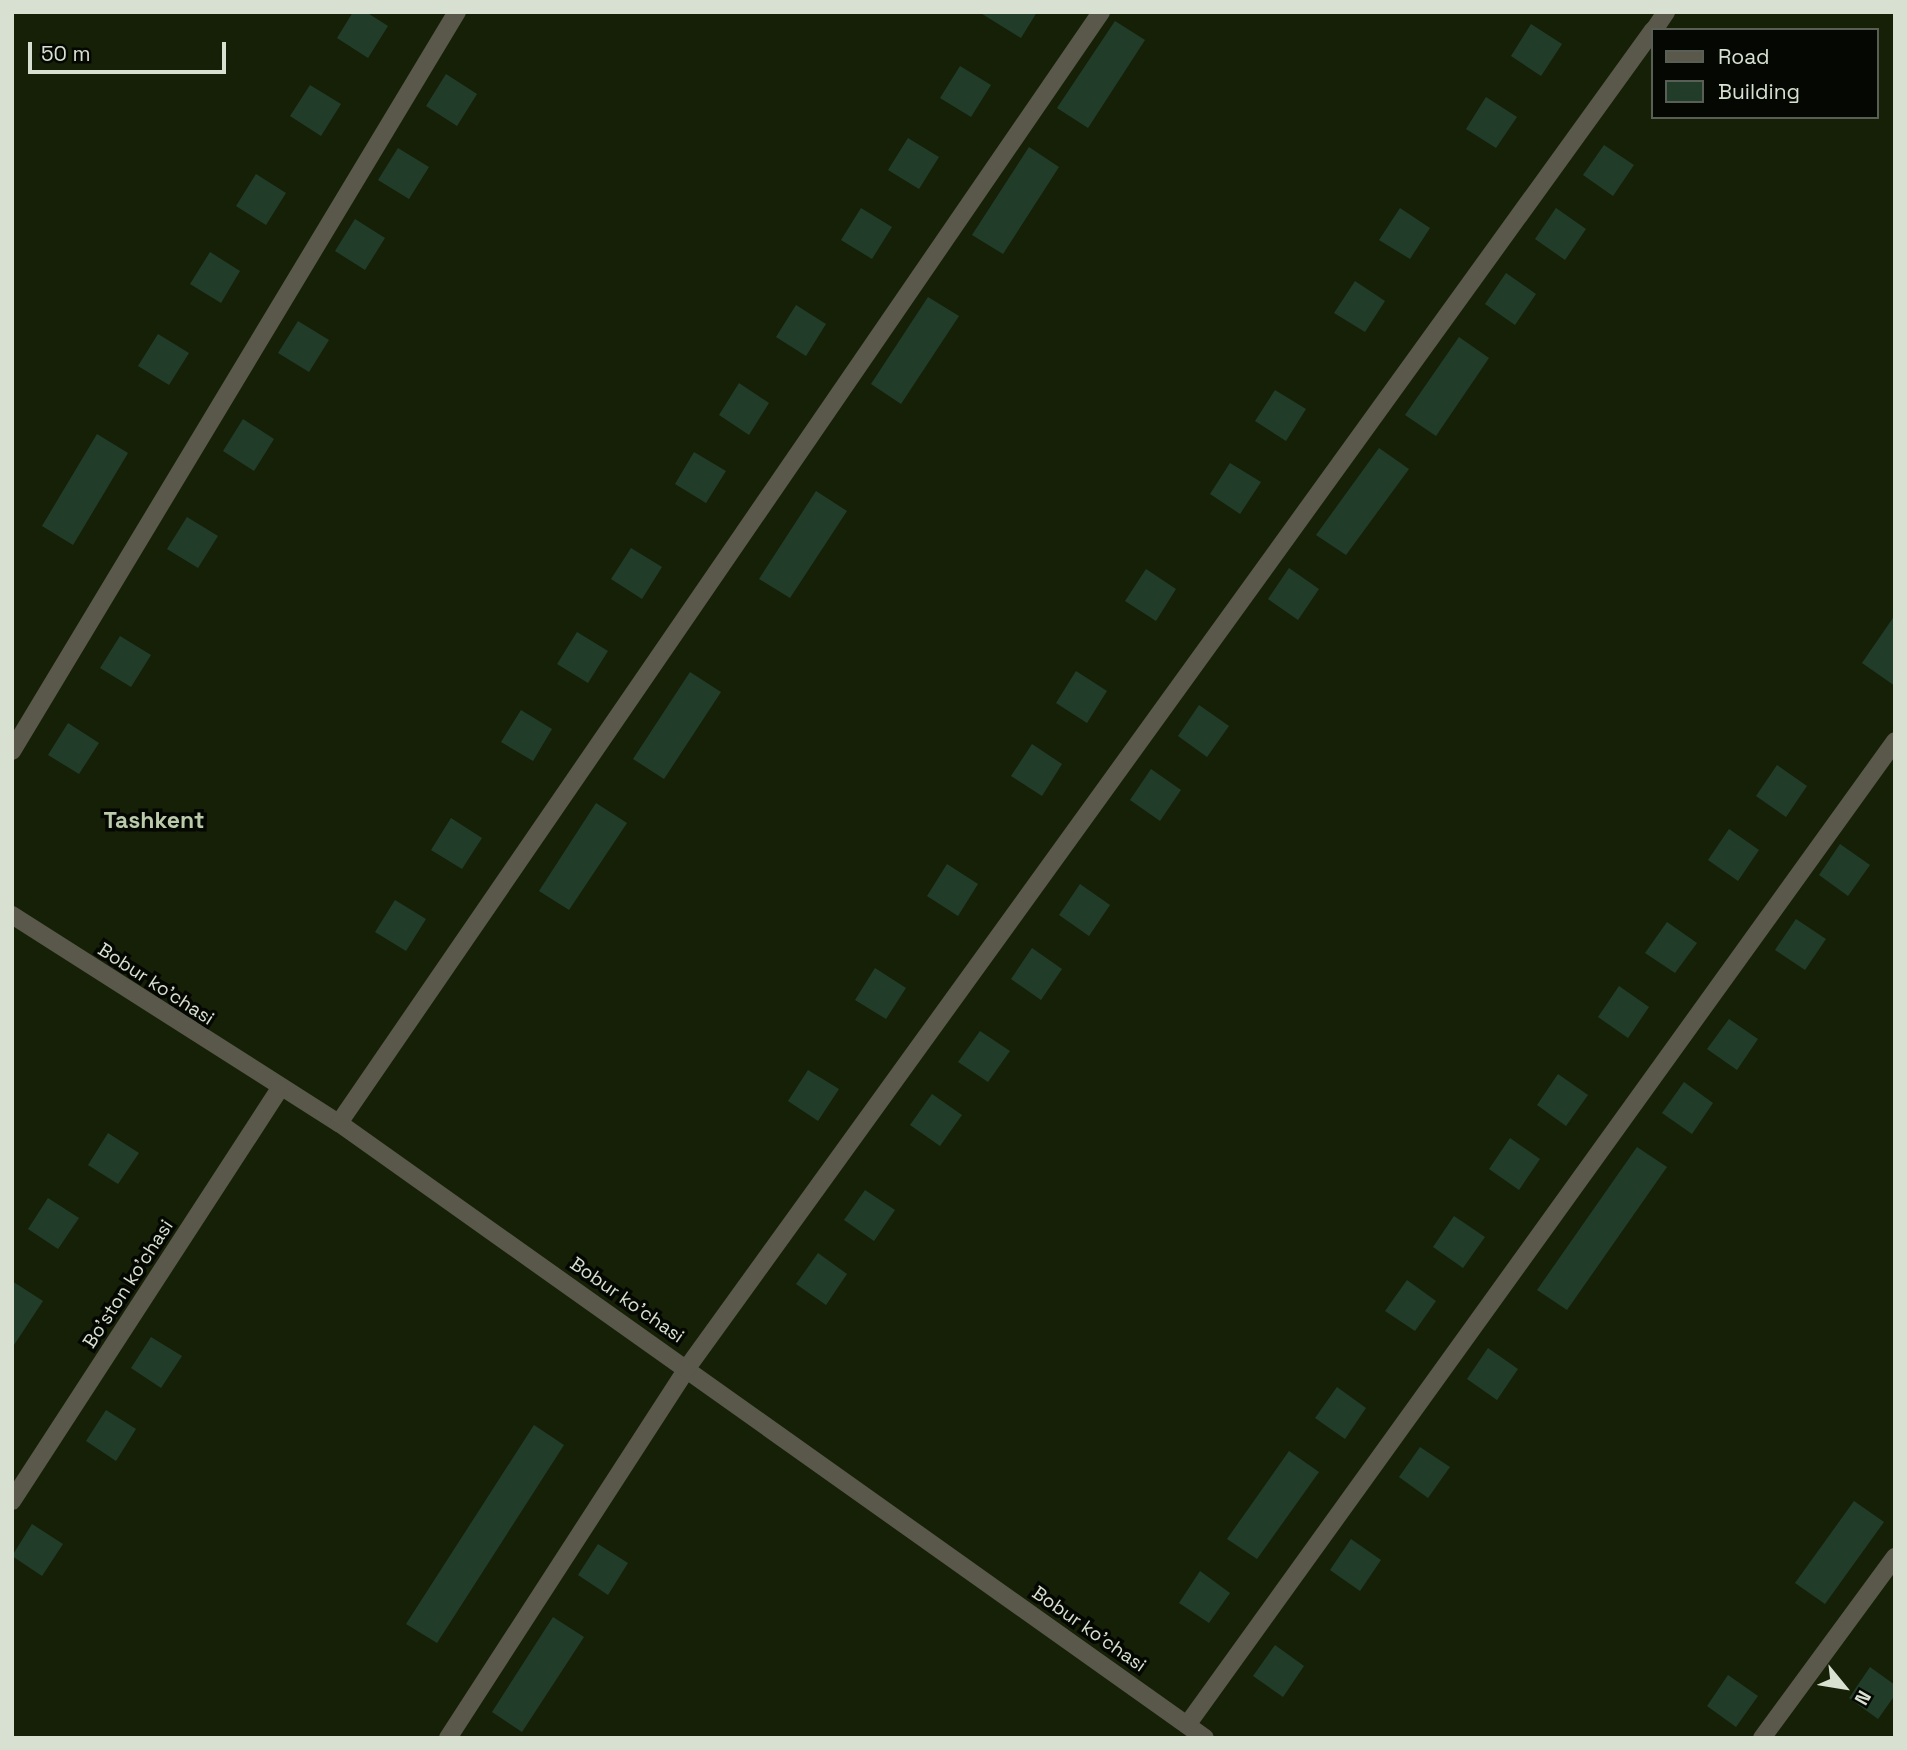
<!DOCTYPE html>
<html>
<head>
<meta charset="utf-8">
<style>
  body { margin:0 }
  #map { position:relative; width:1907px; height:1750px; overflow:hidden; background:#152007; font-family:"Space Grotesk",sans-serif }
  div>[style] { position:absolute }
  .building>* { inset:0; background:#213d2a }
  .minor>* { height:18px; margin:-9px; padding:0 9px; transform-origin:9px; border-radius:9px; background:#59584b }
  span { translate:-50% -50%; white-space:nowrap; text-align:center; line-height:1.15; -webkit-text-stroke:7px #050802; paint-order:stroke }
  .street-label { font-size:19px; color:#d8e1d1 }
  .quarter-label { font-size:23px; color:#bacaaa; font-weight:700 }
  .frame { position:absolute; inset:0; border:14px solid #d8e1d1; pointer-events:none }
  .legend { position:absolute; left:1651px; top:28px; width:228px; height:91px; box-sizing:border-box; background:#050802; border:2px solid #595f55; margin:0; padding:9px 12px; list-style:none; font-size:21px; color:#d8e1d1 }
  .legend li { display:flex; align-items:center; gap:14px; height:35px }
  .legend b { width:35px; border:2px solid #595f55 }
  .north { position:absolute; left:1809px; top:1652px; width:70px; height:70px; -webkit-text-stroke:5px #050802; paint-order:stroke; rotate:120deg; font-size:19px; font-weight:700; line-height:28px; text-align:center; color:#d8e1d1 }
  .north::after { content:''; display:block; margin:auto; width:24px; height:32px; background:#d8e1d1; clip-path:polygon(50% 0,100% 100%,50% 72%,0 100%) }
  .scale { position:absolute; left:28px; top:42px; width:198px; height:32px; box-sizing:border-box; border:4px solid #d8e1d1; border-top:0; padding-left:9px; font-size:21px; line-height:24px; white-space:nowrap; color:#d8e1d1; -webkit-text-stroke:5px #050802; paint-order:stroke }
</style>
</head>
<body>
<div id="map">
  <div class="building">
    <i style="clip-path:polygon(353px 12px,366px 12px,388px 26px,368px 58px,337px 38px)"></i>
    <i style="clip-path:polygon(979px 12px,1037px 12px,1021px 38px)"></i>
    <i style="clip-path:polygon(1115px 21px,1145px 40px,1088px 128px,1057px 108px)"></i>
    <i style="clip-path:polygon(1531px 24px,1562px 44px,1541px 76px,1511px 56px)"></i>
    <i style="clip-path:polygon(960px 66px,991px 85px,971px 117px,940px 98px)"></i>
    <i style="clip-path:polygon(446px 74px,477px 94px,457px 126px,426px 106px)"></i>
    <i style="clip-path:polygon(310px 85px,341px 104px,321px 136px,290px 116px)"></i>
    <i style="clip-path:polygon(1486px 97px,1517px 117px,1496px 148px,1466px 129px)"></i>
    <i style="clip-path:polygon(908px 138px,939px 157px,919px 189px,888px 170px)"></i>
    <i style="clip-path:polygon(1604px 145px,1634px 165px,1613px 196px,1583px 175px)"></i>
    <i style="clip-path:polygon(1029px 147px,1059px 167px,1003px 254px,972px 235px)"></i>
    <i style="clip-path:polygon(398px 148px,429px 167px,409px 199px,378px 180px)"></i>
    <i style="clip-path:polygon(256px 174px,286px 193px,266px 225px,236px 206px)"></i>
    <i style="clip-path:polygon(861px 208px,892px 227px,872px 259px,841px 240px)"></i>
    <i style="clip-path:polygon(1400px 208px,1430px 228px,1410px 259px,1379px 240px)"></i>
    <i style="clip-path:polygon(1556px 208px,1586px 229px,1565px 260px,1535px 239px)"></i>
    <i style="clip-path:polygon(355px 219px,385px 238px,365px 270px,335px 251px)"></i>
    <i style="clip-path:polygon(210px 252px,240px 271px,221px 303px,190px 284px)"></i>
    <i style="clip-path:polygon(1506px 273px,1536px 294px,1515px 325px,1485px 304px)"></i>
    <i style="clip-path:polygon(1355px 281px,1385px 301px,1365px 332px,1334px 313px)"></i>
    <i style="clip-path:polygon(928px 297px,959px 316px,901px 404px,871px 384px)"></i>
    <i style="clip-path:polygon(796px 305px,826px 324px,806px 356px,776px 337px)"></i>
    <i style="clip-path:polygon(298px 321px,329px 340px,309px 372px,278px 353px)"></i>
    <i style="clip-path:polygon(158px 334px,189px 353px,169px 385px,138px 366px)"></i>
    <i style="clip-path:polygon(1459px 337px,1489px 358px,1436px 436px,1405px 415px)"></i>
    <i style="clip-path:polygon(739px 383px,769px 403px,749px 435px,719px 415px)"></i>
    <i style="clip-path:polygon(1275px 390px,1306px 409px,1286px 441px,1255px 421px)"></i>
    <i style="clip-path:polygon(243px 419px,274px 439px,254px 471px,223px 451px)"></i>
    <i style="clip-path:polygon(97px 434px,128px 453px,73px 545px,42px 526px)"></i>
    <i style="clip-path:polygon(1379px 448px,1409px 469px,1346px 555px,1316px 535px)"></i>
    <i style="clip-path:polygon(694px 452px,726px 471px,706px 503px,675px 484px)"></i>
    <i style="clip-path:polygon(1230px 463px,1261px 482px,1240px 514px,1210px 494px)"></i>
    <i style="clip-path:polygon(816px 491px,847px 511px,790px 598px,759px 579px)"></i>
    <i style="clip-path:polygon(187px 517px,218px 536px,198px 568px,167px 549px)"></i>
    <i style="clip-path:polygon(631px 548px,662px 567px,642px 599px,611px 579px)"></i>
    <i style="clip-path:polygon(1289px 568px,1319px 589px,1298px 620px,1268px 599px)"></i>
    <i style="clip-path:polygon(1146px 569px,1176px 589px,1156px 621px,1125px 601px)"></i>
    <i style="clip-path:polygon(1895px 615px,1895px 686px,1862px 663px)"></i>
    <i style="clip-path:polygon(577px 632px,608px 651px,588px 683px,557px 664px)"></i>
    <i style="clip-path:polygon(120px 636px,151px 655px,131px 687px,100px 668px)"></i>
    <i style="clip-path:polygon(1076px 671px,1107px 691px,1087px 723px,1056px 703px)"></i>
    <i style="clip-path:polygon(690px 672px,721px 692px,664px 779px,633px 759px)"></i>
    <i style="clip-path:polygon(1199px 705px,1229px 726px,1207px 757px,1178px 736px)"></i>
    <i style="clip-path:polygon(521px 710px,552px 729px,533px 761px,501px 742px)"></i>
    <i style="clip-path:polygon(68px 723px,99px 743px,79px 774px,48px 755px)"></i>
    <i style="clip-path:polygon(1032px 744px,1062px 764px,1042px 796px,1011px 776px)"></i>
    <i style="clip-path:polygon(1777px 765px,1807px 786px,1786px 817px,1756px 796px)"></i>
    <i style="clip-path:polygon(1151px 769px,1181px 790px,1160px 821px,1130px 800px)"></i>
    <i style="clip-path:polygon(596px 803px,627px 823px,569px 910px,539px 891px)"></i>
    <i style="clip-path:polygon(451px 818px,482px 838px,462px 869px,431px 850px)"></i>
    <i style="clip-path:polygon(1729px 829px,1759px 850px,1738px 881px,1708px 860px)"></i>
    <i style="clip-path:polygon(1840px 844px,1870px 865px,1848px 896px,1819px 875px)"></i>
    <i style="clip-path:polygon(947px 864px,978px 884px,958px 916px,927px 896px)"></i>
    <i style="clip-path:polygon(1080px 884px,1110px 905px,1089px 936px,1059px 915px)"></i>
    <i style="clip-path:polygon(395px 900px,426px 919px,406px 951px,375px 932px)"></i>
    <i style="clip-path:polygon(1796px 919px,1826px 939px,1805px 970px,1775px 950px)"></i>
    <i style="clip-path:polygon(1667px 922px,1697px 943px,1675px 973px,1645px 953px)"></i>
    <i style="clip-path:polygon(1032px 948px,1062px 969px,1041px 1000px,1011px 979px)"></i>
    <i style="clip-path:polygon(875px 968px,906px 988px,886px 1019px,855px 1000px)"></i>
    <i style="clip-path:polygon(1619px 986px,1649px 1007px,1628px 1038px,1598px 1017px)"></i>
    <i style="clip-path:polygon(1729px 1019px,1758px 1039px,1737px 1070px,1707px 1049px)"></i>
    <i style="clip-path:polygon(980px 1031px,1010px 1051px,988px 1082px,958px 1062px)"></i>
    <i style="clip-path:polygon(808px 1070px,839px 1089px,818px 1121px,788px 1101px)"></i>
    <i style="clip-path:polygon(1558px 1074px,1588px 1095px,1566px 1126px,1537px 1105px)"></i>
    <i style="clip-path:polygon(1684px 1082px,1713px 1103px,1692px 1134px,1662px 1113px)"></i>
    <i style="clip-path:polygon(932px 1094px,962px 1115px,940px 1146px,910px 1125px)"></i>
    <i style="clip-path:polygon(108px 1133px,139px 1153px,118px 1184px,88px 1165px)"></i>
    <i style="clip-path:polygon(1510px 1138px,1540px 1159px,1519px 1190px,1489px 1169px)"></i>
    <i style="clip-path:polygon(1637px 1147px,1667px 1167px,1567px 1310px,1537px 1290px)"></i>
    <i style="clip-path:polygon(865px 1190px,895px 1210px,874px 1241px,844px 1220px)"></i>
    <i style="clip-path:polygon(48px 1198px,79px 1218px,58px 1249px,28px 1229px)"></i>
    <i style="clip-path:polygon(1454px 1216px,1485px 1237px,1463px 1268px,1433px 1247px)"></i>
    <i style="clip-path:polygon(818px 1253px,847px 1274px,826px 1305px,796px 1284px)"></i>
    <i style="clip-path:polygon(1407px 1280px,1436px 1301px,1415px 1331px,1385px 1311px)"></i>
    <i style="clip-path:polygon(12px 1281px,43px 1301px,12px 1348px)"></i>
    <i style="clip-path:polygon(151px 1337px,182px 1356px,161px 1388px,131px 1368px)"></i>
    <i style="clip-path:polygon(1488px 1348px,1518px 1369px,1497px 1400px,1467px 1379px)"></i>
    <i style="clip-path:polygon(1337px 1387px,1366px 1408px,1345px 1439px,1315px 1418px)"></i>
    <i style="clip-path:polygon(106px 1410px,136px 1429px,116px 1461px,86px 1441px)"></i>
    <i style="clip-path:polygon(534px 1425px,564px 1445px,437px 1643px,406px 1624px)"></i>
    <i style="clip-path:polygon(1420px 1447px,1450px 1467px,1428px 1498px,1399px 1477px)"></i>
    <i style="clip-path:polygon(1289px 1451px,1319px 1472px,1257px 1559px,1227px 1539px)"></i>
    <i style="clip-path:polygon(1854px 1501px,1884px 1522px,1825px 1604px,1795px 1583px)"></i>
    <i style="clip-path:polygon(32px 1524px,63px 1544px,42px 1576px,12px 1556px)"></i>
    <i style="clip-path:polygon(1351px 1539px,1381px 1560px,1360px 1591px,1330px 1570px)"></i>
    <i style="clip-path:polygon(598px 1544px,628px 1563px,608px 1595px,578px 1575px)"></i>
    <i style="clip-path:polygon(1200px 1571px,1230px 1593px,1209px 1623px,1179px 1603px)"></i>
    <i style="clip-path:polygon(553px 1617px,584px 1637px,522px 1732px,492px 1712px)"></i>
    <i style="clip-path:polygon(1275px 1645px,1304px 1666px,1283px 1697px,1253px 1676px)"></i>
    <i style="clip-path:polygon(1870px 1667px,1895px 1685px,1895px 1695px,1878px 1719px,1849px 1698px)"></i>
    <i style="clip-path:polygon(1728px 1675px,1758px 1696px,1736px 1727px,1707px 1706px)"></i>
  </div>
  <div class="minor">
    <i style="left:1654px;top:30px;width:22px;rotate:-56deg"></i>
    <i style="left:12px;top:751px;width:863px;rotate:-58.95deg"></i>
    <i style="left:12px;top:915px;width:388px;rotate:32.5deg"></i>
    <i style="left:339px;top:1123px;width:1062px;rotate:35.38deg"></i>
    <i style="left:339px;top:1123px;width:1347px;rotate:-55.55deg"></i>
    <i style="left:12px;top:1501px;width:491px;rotate:-57deg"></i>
    <i style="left:1187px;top:1725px;width:1212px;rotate:-54.26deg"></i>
    <i style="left:448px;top:1738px;width:440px;rotate:-57.1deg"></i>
    <i style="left:687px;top:1368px;width:1650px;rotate:-54.17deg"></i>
    <i style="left:1762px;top:1738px;width:225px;rotate:-53.7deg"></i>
  </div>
  <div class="street-label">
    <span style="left:156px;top:984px;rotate:33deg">Bobur ko'chasi</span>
    <span style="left:128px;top:1284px;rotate:-57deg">Bo'ston ko'chasi</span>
    <span style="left:627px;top:1300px;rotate:35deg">Bobur ko'chasi</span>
    <span style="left:1089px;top:1629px;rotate:35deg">Bobur ko'chasi</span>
  </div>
  <div class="quarter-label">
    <span style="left:154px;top:820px">Tashkent</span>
  </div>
  <div class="frame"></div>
  <ul class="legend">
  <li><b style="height:9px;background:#59584b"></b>Road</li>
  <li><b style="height:19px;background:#213d2a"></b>Building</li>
  </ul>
  <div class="north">N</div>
  <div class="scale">50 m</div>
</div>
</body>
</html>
